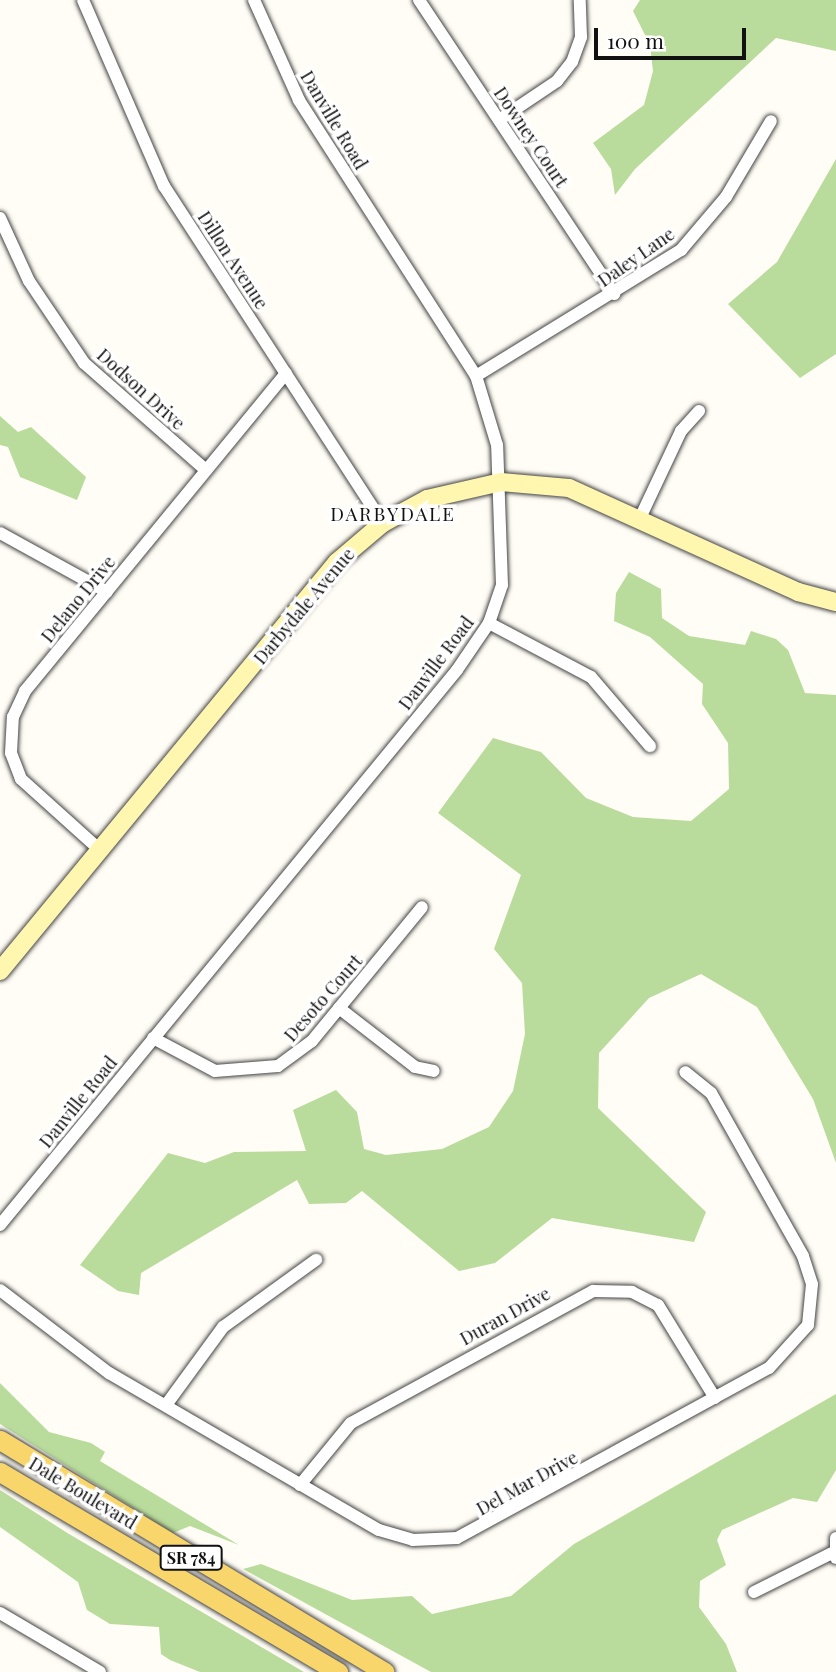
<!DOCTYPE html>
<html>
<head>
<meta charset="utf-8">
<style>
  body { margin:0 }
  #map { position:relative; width:836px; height:1672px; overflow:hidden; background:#fffdf5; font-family:"Playfair Display",serif }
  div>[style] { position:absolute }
  .forest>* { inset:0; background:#b9dc9c }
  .roads { filter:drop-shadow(0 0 2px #444) drop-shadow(0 0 2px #444) }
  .street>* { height:12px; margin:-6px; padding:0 6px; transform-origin:6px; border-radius:6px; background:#fff }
  .secondary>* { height:18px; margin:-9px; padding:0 9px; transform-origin:9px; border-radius:9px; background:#fff6b0 }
  .primary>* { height:19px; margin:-9.5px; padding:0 9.5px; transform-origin:9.5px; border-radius:9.5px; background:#f9d66b }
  span { translate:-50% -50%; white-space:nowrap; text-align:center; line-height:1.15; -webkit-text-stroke:7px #fff; paint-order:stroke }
  .shield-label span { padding:2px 5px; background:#fff; border:2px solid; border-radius:5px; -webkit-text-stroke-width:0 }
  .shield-label { font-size:16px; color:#111; font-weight:700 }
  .street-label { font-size:18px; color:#111 }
  .neighbourhood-label { font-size:19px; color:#111; letter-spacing:2px }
  .scale { position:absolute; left:594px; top:28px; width:152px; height:32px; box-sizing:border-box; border:4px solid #111; border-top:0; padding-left:9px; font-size:21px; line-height:24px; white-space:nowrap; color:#111; -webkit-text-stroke:5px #fff; paint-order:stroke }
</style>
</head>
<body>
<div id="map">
  <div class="forest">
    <i style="clip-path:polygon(640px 0,836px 0,836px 51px,776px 38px,635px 169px,615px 195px,611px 169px,593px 143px,644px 105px,653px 71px,650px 45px,633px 11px)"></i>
    <i style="clip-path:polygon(836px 159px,836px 354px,800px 378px,728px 304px,777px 262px)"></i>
    <i style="clip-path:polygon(0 416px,18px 432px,31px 427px,86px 477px,77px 500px,20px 477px,8px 447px,0 445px)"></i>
    <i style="clip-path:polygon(629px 572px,661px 589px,662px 618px,689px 636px,745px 645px,751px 631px,776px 639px,788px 650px,805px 693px,836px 695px,836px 1163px,813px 1099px,757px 1007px,701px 974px,649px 998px,599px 1053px,598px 1108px,706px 1212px,694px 1242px,552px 1218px,495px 1263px,459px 1271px,362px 1191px,346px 1203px,309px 1204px,297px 1180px,141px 1273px,139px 1295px,118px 1291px,80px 1265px,168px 1153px,205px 1163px,234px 1152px,306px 1151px,293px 1110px,336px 1090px,357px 1112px,364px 1149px,386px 1155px,442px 1149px,489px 1127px,513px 1091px,525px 1034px,522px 983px,494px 949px,521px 875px,438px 813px,493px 738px,541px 752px,586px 798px,633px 817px,691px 821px,729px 789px,728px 743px,702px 704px,703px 684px,650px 637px,614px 621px,616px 593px)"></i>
    <i style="clip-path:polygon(0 1383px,49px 1432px,91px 1443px,105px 1452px,100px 1461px,239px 1545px,190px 1526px,173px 1533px,0 1424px)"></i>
    <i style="clip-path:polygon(836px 1394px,836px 1470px,817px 1502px,793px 1498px,722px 1530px,717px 1540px,726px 1565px,700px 1581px,699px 1607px,726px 1644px,737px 1672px,431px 1672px,243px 1569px,261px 1564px,352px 1600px,412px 1596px,432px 1614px,511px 1596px,574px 1544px)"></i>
    <i style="clip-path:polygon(0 1490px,69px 1534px,304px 1672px,200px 1672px,170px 1660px,161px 1654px,159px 1627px,110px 1624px,87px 1610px,78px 1582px,0 1527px)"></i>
  </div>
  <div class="roads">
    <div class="street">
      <i style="left:83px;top:0;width:203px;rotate:66.5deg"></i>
      <i style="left:164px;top:186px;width:402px;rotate:57deg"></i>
      <i style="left:419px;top:0;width:353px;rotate:56.4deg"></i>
      <i style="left:499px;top:120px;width:70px;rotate:-33.9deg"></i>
      <i style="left:557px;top:81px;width:24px;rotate:-52deg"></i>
      <i style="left:572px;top:62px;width:27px;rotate:-70deg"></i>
      <i style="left:581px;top:37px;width:37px;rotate:-92deg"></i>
      <i style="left:0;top:218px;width:69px;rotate:65.3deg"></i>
      <i style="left:29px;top:281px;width:99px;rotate:56.1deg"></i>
      <i style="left:84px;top:363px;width:162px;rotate:41.3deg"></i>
      <i style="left:476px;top:376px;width:241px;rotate:-31.6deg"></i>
      <i style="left:681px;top:250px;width:70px;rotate:-49.7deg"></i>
      <i style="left:726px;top:197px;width:88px;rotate:-59.4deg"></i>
      <i style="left:641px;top:516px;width:94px;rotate:-64.8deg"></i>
      <i style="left:681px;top:431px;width:27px;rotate:-48deg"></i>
      <i style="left:0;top:533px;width:122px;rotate:28.9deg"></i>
      <i style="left:489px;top:623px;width:115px;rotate:27.9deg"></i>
      <i style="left:591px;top:677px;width:91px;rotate:49.5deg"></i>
      <i style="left:101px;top:851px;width:108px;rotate:-138deg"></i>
      <i style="left:21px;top:779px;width:28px;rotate:-111deg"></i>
      <i style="left:11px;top:753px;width:36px;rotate:-87deg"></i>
      <i style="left:13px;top:717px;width:29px;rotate:-65deg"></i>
      <i style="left:25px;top:691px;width:411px;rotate:-50.6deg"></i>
      <i style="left:339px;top:1008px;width:96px;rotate:37.8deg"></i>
      <i style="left:415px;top:1067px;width:19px;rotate:12deg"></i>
      <i style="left:153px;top:1038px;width:70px;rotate:28deg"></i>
      <i style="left:215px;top:1071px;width:63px;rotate:-4.5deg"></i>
      <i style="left:278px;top:1066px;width:42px;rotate:-36.3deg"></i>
      <i style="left:312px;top:1041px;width:173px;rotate:-50.6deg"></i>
      <i style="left:0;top:1225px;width:719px;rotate:-50.53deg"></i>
      <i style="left:457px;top:670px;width:57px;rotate:-55.8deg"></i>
      <i style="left:489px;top:623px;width:40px;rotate:-71.1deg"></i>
      <i style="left:502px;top:585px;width:140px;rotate:-92deg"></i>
      <i style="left:497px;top:445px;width:72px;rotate:-106.9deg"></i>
      <i style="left:476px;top:376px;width:328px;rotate:-122.7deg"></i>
      <i style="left:299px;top:100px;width:110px;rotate:-114.2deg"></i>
      <i style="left:0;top:1290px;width:137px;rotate:37.3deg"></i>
      <i style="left:109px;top:1373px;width:312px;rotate:30.2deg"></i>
      <i style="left:379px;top:1530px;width:35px;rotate:16deg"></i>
      <i style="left:413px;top:1540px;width:44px;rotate:-2.6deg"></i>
      <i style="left:457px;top:1538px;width:355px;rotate:-28.6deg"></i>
      <i style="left:769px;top:1368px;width:58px;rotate:-47.8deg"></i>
      <i style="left:808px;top:1325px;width:41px;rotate:-84.4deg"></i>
      <i style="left:812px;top:1284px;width:29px;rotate:-108deg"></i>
      <i style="left:803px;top:1256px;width:187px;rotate:-119.4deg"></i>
      <i style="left:711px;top:1093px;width:33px;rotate:-141deg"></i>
      <i style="left:166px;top:1405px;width:97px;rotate:-53.8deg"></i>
      <i style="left:223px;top:1327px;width:115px;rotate:-35.8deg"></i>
      <i style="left:300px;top:1485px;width:80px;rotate:-50.6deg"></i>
      <i style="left:351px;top:1423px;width:276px;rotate:-28.6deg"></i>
      <i style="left:593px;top:1291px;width:39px;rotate:1deg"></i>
      <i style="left:632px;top:1292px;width:29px;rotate:27deg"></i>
      <i style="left:658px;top:1305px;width:109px;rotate:58.5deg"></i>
      <i style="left:836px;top:1558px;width:20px;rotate:-90deg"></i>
      <i style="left:754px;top:1592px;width:87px;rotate:-26.6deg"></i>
      <i style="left:0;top:1613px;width:116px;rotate:30.5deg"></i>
    </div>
    <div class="secondary">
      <i style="left:0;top:971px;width:530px;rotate:-50.51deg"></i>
      <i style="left:337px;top:562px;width:60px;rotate:-40.3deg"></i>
      <i style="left:383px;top:523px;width:50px;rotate:-28.6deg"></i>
      <i style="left:427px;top:499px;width:76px;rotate:-12.9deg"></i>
      <i style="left:501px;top:482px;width:68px;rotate:5deg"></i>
      <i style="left:569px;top:488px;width:252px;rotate:24.4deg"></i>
      <i style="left:798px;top:592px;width:39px;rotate:15deg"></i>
    </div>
    <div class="primary">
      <i style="left:0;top:1440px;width:449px;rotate:31.1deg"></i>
      <i style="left:0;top:1472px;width:393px;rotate:30.6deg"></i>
    </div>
  </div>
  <div class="shield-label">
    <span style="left:191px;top:1558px">SR 784</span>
  </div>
  <div class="street-label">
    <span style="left:334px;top:120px;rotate:59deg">Danville Road</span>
    <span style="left:531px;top:137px;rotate:56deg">Downey Court</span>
    <span style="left:636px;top:257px;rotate:-35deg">Daley Lane</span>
    <span style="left:233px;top:260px;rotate:57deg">Dillon Avenue</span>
    <span style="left:141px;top:389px;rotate:42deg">Dodson Drive</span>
    <span style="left:78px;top:599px;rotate:-51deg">Delano Drive</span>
    <span style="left:304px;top:606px;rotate:-50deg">Darbydale Avenue</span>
    <span style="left:436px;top:663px;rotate:-53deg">Danville Road</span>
    <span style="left:323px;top:998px;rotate:-49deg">Desoto Court</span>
    <span style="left:78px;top:1102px;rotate:-51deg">Danville Road</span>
    <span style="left:505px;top:1316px;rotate:-29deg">Duran Drive</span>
    <span style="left:527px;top:1483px;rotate:-29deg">Del Mar Drive</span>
    <span style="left:83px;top:1493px;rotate:31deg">Dale Boulevard</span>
  </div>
  <div class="neighbourhood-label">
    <span style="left:393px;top:514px">DARBYDALE</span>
  </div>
  <div class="scale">100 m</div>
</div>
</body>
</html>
